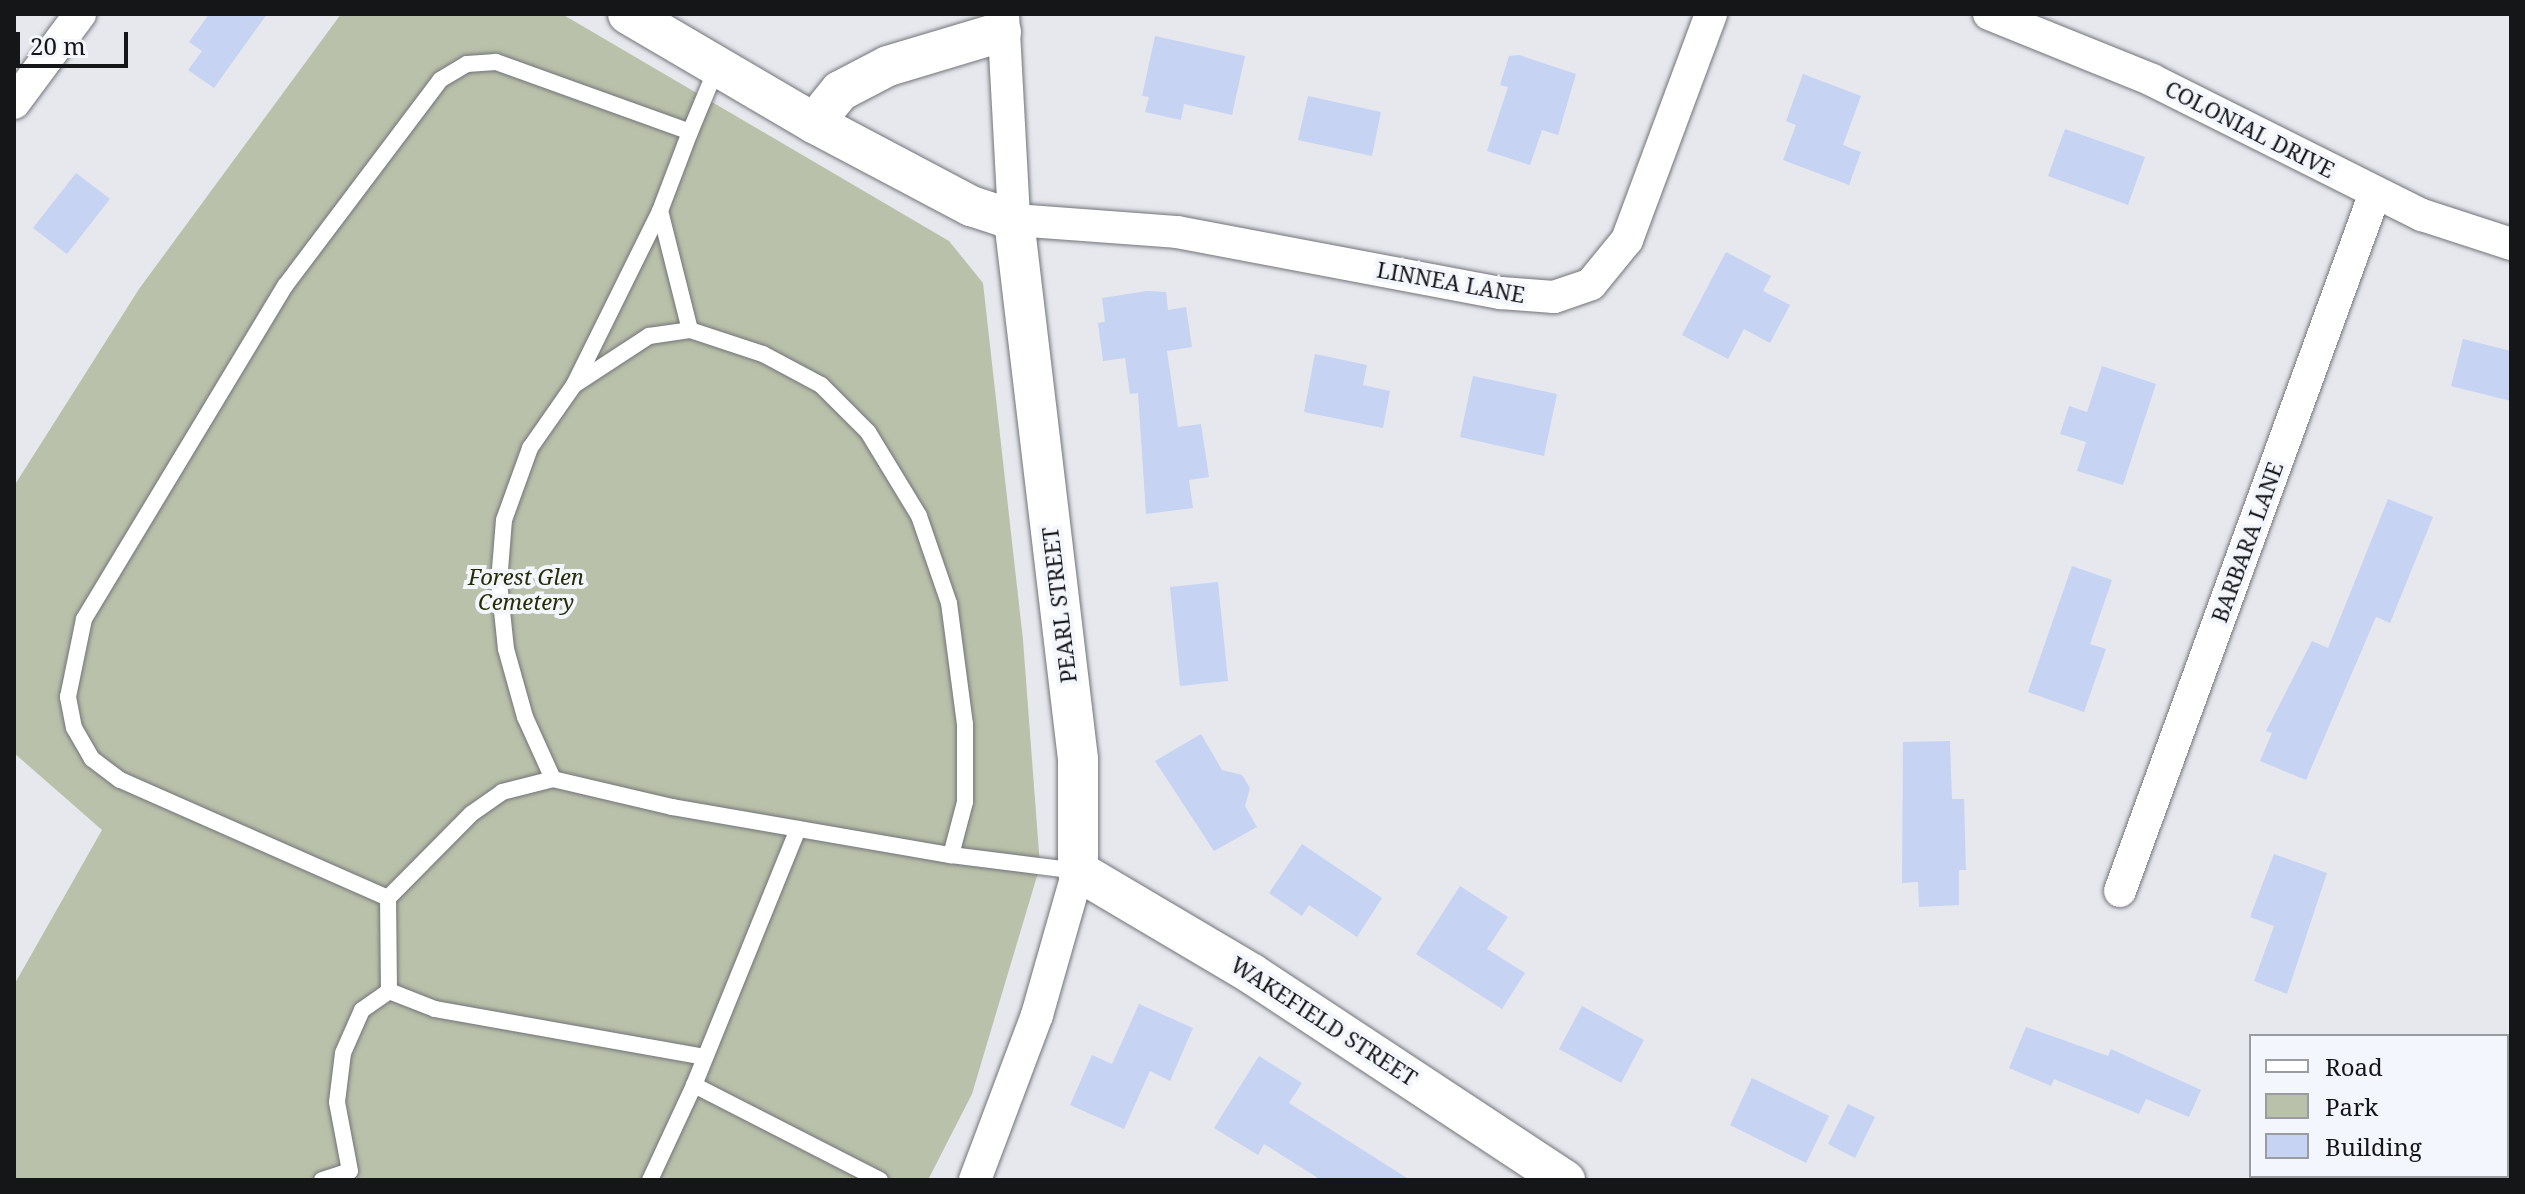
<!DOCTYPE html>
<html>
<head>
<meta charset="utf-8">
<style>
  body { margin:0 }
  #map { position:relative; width:2525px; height:1194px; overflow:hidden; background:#e6e8ee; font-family:"Noto Serif",serif }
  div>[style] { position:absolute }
  .green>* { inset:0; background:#bac1aa }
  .building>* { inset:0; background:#c6d3f3 }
  .roads { filter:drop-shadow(0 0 2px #727479) drop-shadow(0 0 2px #727479) }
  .service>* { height:16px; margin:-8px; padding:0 8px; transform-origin:8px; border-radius:8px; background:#fff }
  .minor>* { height:32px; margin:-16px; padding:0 16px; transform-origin:16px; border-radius:16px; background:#fff }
  .tertiary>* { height:40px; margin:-20px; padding:0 20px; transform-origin:20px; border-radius:20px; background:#fff }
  span { translate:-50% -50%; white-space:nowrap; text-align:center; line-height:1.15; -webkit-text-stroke:8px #f3f6fc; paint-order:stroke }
  .street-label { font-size:22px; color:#151618 }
  .park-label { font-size:22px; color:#252d05; font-style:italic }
  .frame { position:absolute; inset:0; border:16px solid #151618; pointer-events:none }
  .legend { position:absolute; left:2249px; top:1034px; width:260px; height:144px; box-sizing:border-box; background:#f3f6fc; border:2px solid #9a9ca1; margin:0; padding:10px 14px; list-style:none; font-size:24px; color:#151618 }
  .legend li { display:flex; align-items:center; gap:16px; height:40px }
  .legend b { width:40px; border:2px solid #9a9ca1 }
  .scale { position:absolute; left:16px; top:32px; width:112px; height:36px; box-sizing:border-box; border:4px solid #151618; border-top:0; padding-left:10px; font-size:24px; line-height:28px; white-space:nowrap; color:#151618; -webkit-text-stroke:6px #f3f6fc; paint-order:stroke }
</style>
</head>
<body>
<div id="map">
  <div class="green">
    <i style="clip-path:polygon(341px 14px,562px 14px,949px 241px,983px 283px,1023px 640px,1040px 866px,972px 1094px,928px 1180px,14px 1180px,14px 985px,102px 830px,14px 753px,14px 486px,139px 289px)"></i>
  </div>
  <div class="building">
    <i style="clip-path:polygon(209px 14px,267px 14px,214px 88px,188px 70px,202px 51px,189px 42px)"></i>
    <i style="clip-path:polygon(1155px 36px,1245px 56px,1232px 115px,1184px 104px,1181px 120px,1145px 112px,1149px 97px,1142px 96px)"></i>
    <i style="clip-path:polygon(1519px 55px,1576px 74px,1558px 135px,1542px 130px,1530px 165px,1487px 151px,1508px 87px,1500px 85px,1509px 56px)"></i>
    <i style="clip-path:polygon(1803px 74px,1861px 96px,1843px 145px,1861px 152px,1849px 185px,1783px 160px,1796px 125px,1786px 121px)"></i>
    <i style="clip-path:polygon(1308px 96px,1381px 112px,1372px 156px,1298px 140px)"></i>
    <i style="clip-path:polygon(2065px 129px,2145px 157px,2128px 205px,2048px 176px)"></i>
    <i style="clip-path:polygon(76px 173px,110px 199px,67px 254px,33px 228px)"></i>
    <i style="clip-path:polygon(1726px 252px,1771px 276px,1763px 291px,1790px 305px,1770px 343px,1744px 329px,1728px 359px,1682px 335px)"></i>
    <i style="clip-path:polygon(1147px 291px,1166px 292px,1168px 310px,1186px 307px,1192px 347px,1167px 351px,1178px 427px,1201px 424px,1209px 477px,1189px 480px,1193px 508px,1146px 514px,1138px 393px,1130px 394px,1125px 358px,1103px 361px,1098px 323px,1105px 322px,1102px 298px)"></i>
    <i style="clip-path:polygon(2463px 339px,2511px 351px,2511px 401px,2451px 386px)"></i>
    <i style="clip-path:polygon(1315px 354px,1367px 365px,1363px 385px,1390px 391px,1383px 428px,1304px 412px)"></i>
    <i style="clip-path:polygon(2102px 366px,2156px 384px,2123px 485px,2077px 471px,2086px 442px,2060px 434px,2069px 406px,2087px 412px)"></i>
    <i style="clip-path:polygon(1473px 376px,1557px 394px,1544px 456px,1460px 437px)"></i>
    <i style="clip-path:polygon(2388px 499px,2433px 517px,2390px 623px,2376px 617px,2306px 780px,2260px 761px,2272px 733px,2266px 731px,2312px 641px,2328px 648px)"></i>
    <i style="clip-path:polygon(2072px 566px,2112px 580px,2090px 644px,2106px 649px,2084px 712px,2028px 692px)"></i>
    <i style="clip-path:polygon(1218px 582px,1228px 681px,1180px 686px,1170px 587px)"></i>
    <i style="clip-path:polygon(1201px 734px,1222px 770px,1242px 775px,1250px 788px,1245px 806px,1257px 827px,1214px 851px,1155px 761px)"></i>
    <i style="clip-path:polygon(1950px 741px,1952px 799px,1964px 799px,1966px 870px,1959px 870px,1959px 905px,1919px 907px,1918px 882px,1902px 883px,1903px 742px)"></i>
    <i style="clip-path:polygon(1302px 844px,1382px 898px,1357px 937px,1309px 905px,1302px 916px,1269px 893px)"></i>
    <i style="clip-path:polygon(2274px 854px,2327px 873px,2287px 994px,2254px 981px,2274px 926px,2250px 917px)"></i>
    <i style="clip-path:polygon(1460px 886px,1508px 917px,1487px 949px,1525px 973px,1502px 1009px,1416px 954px)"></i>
    <i style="clip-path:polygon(1139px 1004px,1193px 1028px,1170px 1081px,1150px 1071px,1124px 1129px,1070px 1105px,1092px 1055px,1112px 1064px)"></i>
    <i style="clip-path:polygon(1582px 1006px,1644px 1040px,1621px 1083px,1559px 1049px)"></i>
    <i style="clip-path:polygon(2026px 1027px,2108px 1056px,2111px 1049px,2201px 1090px,2189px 1117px,2146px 1099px,2139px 1114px,2054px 1079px,2051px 1086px,2009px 1068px)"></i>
    <i style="clip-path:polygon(1259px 1056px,1302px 1083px,1289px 1103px,1410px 1180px,1321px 1180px,1264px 1144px,1258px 1155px,1214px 1128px)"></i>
    <i style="clip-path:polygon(1752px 1078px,1829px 1116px,1806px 1163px,1730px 1125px)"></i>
    <i style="clip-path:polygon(1848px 1104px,1875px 1117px,1855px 1158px,1828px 1144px)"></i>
  </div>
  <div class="roads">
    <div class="service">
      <i style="left:690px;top:132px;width:70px;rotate:-67.4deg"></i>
      <i style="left:690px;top:330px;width:77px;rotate:18.2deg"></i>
      <i style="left:763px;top:354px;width:66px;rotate:28.1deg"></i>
      <i style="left:821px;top:385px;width:66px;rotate:45deg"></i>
      <i style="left:868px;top:432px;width:98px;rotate:58.7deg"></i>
      <i style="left:919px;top:516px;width:92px;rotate:71deg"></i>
      <i style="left:949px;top:603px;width:122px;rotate:82.5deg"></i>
      <i style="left:965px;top:724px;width:78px;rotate:90deg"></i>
      <i style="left:965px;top:802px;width:55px;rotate:104.8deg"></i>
      <i style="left:951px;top:855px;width:128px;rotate:7.2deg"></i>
      <i style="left:553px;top:779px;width:122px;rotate:13.2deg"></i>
      <i style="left:672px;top:807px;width:283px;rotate:9.8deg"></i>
      <i style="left:798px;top:829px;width:276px;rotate:112.1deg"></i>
      <i style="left:694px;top:1085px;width:209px;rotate:27.1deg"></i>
      <i style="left:388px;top:898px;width:293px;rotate:-156.2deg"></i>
      <i style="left:120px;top:780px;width:35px;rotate:-143deg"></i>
      <i style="left:92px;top:759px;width:36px;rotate:-120deg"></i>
      <i style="left:74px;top:728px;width:32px;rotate:-101deg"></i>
      <i style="left:68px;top:697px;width:80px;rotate:-78.4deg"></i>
      <i style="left:84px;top:619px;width:389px;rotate:-58.9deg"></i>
      <i style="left:285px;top:286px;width:258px;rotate:-53deg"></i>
      <i style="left:440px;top:80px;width:31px;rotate:-31deg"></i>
      <i style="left:467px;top:64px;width:29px;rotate:-4deg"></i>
      <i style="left:496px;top:62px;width:206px;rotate:19.8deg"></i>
      <i style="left:690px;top:132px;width:85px;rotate:110.8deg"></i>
      <i style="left:389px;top:991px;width:93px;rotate:-90.6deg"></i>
      <i style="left:388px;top:898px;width:118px;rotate:-45.3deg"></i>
      <i style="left:471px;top:814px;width:38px;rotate:-35deg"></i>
      <i style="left:502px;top:792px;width:53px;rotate:-14.3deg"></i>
      <i style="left:553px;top:779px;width:68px;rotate:-114.3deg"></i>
      <i style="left:525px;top:717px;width:71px;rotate:-105.6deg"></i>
      <i style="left:506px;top:649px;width:67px;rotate:-96deg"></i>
      <i style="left:499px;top:582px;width:62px;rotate:-85.4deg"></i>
      <i style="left:504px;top:520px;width:77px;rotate:-70.1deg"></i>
      <i style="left:530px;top:448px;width:77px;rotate:-55.1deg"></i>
      <i style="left:574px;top:385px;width:90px;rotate:-33.2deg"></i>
      <i style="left:649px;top:336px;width:41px;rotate:-8.3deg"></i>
      <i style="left:690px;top:330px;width:123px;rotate:-104.1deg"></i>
      <i style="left:660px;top:211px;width:194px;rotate:116.3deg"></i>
      <i style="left:322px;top:1180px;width:29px;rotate:-18deg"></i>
      <i style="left:350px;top:1171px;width:70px;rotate:-100.7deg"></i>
      <i style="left:337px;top:1102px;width:49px;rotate:-83deg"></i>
      <i style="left:343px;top:1053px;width:47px;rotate:-66.2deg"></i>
      <i style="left:362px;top:1010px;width:33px;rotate:-35deg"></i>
      <i style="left:389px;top:991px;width:49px;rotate:21.4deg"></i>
      <i style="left:435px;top:1009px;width:274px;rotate:10.1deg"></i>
      <i style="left:650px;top:1180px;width:105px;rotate:-65.1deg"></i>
    </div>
    <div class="minor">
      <i style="left:1003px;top:14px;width:206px;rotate:86.9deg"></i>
      <i style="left:1014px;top:220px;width:163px;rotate:4.2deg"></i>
      <i style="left:1177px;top:232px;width:330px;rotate:10.7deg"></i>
      <i style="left:1501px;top:293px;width:53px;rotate:4.3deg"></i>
      <i style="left:1554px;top:297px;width:39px;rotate:-19deg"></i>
      <i style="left:1591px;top:284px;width:57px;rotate:-50.7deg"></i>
      <i style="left:1627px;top:240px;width:241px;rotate:-69.6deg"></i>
      <i style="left:1989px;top:14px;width:176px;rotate:22deg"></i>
      <i style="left:2152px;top:80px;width:302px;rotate:26.6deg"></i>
      <i style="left:2422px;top:215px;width:94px;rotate:18deg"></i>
      <i style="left:14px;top:103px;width:111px;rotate:-53.4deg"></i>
      <i style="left:2120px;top:891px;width:743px;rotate:-69.93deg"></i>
      <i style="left:975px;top:1180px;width:176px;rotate:-69.4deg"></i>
      <i style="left:1037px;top:1015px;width:150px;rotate:-74.1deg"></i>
    </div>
    <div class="tertiary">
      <i style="left:628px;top:14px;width:216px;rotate:30.4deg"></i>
      <i style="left:814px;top:123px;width:41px;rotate:-50.9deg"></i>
      <i style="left:840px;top:91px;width:54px;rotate:-27.5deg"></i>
      <i style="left:888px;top:66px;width:118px;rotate:-16.7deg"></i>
      <i style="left:814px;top:123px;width:178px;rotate:27.9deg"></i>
      <i style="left:971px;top:206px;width:45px;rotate:18deg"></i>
      <i style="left:1014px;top:220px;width:543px;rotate:83.23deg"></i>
      <i style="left:1078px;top:759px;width:112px;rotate:90deg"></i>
      <i style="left:1078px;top:871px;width:202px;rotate:30.6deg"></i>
      <i style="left:1252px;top:974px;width:375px;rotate:33.4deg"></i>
    </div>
  </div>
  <div class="street-label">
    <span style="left:2250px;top:129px;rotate:27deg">COLONIAL DRIVE</span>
    <span style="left:1451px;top:282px;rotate:10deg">LINNEA LANE</span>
    <span style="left:2247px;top:542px;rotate:-70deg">BARBARA LANE</span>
    <span style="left:1059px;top:605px;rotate:-97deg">PEARL STREET</span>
    <span style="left:1324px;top:1021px;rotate:33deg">WAKEFIELD STREET</span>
  </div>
  <div class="park-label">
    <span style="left:526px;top:589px">Forest Glen<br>Cemetery</span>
  </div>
  <div class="frame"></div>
  <ul class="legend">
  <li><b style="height:10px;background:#fff"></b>Road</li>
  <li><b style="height:22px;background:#bac1aa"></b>Park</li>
  <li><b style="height:22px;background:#c6d3f3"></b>Building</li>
  </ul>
  <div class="scale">20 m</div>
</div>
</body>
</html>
